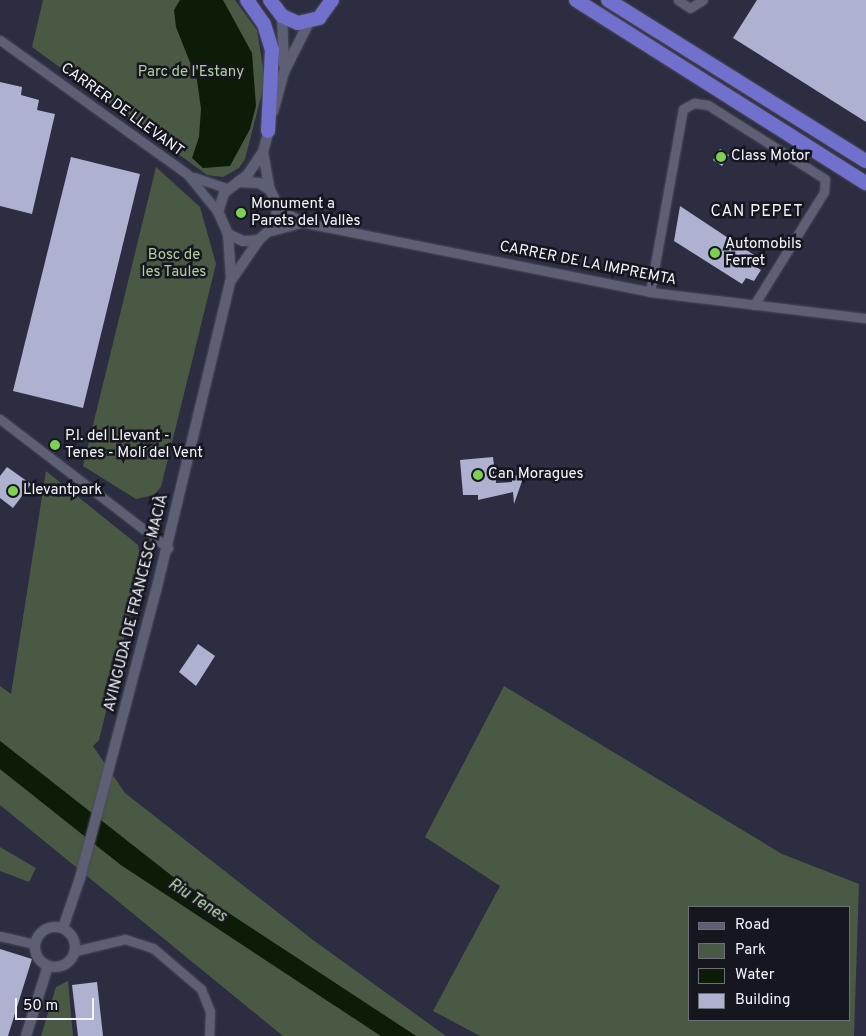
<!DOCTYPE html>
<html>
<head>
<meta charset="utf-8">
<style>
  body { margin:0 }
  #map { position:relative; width:866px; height:1036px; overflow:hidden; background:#2c2d41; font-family:Overpass,sans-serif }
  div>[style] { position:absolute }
  .green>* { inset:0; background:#4a5944 }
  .water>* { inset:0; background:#0d1c06 }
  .building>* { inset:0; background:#afb1d1 }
  .roads { filter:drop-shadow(0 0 1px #4a4b5b) drop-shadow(0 0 1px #4a4b5b) }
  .minor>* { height:9px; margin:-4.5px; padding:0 4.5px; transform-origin:4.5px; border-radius:4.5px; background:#5d5f74 }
  .tertiary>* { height:10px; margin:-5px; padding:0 5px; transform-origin:5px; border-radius:5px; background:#5d5f74 }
  .tertiary>.ring { margin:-5px; padding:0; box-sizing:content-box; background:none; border:10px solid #5d5f74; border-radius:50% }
  .trunk>* { height:14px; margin:-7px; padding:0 7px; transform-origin:7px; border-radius:7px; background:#7270cd }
  .dots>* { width:14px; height:14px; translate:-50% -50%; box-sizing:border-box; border:2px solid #16161f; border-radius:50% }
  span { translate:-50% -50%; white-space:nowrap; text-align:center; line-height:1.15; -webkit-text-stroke:5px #16161f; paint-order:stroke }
  .park-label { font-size:15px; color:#aed09f }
  .street-label { font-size:15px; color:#f3f4fe }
  .poi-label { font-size:15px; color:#f3f4fe }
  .left { translate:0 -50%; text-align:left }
  .neighbourhood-label { font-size:16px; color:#f3f4fe; letter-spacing:1px }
  .water-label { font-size:16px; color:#bcdead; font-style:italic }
  .legend { position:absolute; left:688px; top:906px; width:162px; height:115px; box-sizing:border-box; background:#16161f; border:1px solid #6e6f78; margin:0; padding:6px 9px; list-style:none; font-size:15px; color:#f3f4fe }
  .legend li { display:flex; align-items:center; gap:10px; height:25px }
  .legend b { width:25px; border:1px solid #6e6f78 }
  .scale { position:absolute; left:15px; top:998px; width:79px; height:22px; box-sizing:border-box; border:2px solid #f3f4fe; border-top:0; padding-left:6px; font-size:15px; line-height:18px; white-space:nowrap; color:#f3f4fe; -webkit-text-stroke:4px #16161f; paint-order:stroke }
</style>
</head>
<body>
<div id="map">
  <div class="green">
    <i style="clip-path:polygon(43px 0,235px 0,257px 30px,265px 81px,245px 159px,239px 168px,223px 177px,207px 175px,32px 47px)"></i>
    <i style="clip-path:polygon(156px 167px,200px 207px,216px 264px,161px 487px,154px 495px,136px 499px,83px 466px)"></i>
    <i style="clip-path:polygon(46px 471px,138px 545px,142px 566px,99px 740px,93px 746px,125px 793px,313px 940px,446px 1036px,416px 1036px,172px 876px,0 741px,0 686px,11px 694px)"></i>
    <i style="clip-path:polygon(evenodd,504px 686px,782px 854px,859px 884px,854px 1036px,480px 1036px,433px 1011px,500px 886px,425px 837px,504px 686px,690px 907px,850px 907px,850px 1020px,690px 1020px,690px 907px)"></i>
    <i style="clip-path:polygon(0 769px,121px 865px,381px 1036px,283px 1036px,0 805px)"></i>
    <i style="clip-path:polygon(0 847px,36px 868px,29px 882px,0 871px)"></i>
    <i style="clip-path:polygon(68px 981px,73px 1036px,41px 1036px,56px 987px)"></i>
  </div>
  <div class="water">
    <i style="clip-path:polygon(180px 0,223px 0,252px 53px,256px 106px,250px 129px,230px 166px,203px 168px,192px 158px,199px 137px,201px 109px,197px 80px,176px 27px,174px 10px)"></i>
    <i style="clip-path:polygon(0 741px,172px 876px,416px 1036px,381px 1036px,121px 865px,0 769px)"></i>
  </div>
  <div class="building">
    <i style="clip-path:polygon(757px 0,866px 0,866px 122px,733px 38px)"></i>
    <i style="clip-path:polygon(0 82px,22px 87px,21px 95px,39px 100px,37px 110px,55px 114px,32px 214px,0 206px)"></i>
    <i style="clip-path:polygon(720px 149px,729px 155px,722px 166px,713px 160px)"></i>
    <i style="clip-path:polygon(71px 157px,140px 174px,83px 408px,13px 391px)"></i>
    <i style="clip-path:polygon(680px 206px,757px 257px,753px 265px,761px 270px,754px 281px,746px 278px,742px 284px,674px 241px)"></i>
    <i style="clip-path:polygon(493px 457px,496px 483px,512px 482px,512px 476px,520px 475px,522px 481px,514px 504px,513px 492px,478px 500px,478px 495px,463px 495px,460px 460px)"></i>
    <i style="clip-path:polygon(7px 467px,31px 484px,13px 508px,0 498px,0 476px)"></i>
    <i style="clip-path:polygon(198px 644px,215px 656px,196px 686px,179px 672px)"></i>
    <i style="clip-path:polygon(0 949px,32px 959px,8px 1036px,0 1036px)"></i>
    <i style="clip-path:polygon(97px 982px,103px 1036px,78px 1036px,72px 985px)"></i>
  </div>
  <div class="roads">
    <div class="minor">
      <i style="left:678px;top:0;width:14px;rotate:34deg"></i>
      <i style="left:690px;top:8px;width:15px;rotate:-32deg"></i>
      <i style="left:0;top:40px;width:230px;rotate:35.6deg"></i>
      <i style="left:187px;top:174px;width:49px;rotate:50.8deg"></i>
      <i style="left:194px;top:177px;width:36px;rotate:19deg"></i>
      <i style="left:277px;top:203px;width:13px;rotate:48deg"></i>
      <i style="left:286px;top:213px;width:22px;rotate:27deg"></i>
      <i style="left:306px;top:223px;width:351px;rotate:11.3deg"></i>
      <i style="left:650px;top:292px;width:218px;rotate:6.9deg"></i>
      <i style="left:271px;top:231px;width:31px;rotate:-15deg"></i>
      <i style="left:650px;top:292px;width:186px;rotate:-79.8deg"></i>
      <i style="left:683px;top:109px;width:13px;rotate:-29deg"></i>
      <i style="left:694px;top:103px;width:14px;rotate:8deg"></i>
      <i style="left:708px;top:105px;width:138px;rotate:32.3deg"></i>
      <i style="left:825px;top:179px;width:13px;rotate:94deg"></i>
      <i style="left:824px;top:192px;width:133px;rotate:121.8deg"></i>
      <i style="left:0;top:419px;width:212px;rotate:37.5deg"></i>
      <i style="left:0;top:936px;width:36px;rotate:13deg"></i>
      <i style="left:75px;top:951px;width:51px;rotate:-13.5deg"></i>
      <i style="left:125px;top:939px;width:29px;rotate:18deg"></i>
      <i style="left:153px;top:948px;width:63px;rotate:40.5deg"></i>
      <i style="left:201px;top:989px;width:24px;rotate:68deg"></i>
      <i style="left:210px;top:1011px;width:25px;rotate:92deg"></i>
    </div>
    <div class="tertiary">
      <i style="left:282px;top:16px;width:48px;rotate:87.6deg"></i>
      <i style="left:273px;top:112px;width:41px;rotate:-74.6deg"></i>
      <i style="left:284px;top:72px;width:56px;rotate:-63.4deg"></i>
      <i style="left:263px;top:152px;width:39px;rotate:80deg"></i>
      <i style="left:238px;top:182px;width:21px;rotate:3deg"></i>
      <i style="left:259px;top:183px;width:13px;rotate:32deg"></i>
      <i style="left:270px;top:190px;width:15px;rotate:62deg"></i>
      <i style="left:277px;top:203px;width:21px;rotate:93deg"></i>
      <i style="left:276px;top:224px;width:23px;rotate:137deg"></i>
      <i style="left:259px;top:240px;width:16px;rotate:176deg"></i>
      <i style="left:243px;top:241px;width:17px;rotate:-155deg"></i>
      <i style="left:228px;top:234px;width:24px;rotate:-114deg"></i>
      <i style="left:218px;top:212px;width:20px;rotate:-72deg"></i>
      <i style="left:224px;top:193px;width:31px;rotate:-38deg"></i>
      <i style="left:248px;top:174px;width:27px;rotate:-56deg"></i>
      <i style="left:263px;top:152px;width:27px;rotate:-75deg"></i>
      <i style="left:228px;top:234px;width:44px;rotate:86.1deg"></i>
      <i class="ring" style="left:35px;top:927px;width:30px;height:30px"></i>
      <i style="left:63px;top:928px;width:53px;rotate:-71.2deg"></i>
      <i style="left:80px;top:878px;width:297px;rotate:-75.2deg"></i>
      <i style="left:156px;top:591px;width:318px;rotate:-76.5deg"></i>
      <i style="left:230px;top:282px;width:51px;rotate:-55.4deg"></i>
      <i style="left:26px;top:1036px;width:73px;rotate:-72.6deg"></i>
    </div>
    <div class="trunk">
      <i style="left:247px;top:0;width:29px;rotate:55deg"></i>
      <i style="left:264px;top:24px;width:27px;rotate:73deg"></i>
      <i style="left:272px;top:50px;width:81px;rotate:92.8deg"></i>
      <i style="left:270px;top:0;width:20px;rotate:53deg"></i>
      <i style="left:282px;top:16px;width:17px;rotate:24deg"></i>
      <i style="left:298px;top:23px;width:22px;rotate:-13deg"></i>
      <i style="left:319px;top:18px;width:22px;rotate:-54deg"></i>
      <i style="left:576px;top:0;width:343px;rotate:32.3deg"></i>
      <i style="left:608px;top:0;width:304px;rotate:32deg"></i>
    </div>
  </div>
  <div class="dots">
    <i style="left:721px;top:157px;background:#7ed053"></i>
    <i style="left:241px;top:213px;background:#7ed053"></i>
    <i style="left:715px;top:253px;background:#7ed053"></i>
    <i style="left:55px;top:445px;background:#7ed053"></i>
    <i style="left:478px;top:475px;background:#7ed053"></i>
    <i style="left:13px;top:491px;background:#7ed053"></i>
  </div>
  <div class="park-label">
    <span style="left:191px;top:73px">Parc de l'Estany</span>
    <span style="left:174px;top:264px">Bosc de<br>les Taules</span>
  </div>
  <div class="street-label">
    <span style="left:122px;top:110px;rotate:36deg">CARRER DE LLEVANT</span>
    <span style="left:588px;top:264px;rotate:11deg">CARRER DE LA IMPREMTA</span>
    <span style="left:137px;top:603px;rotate:-76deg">AVINGUDA DE FRANCESC MACIÀ</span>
  </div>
  <div class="poi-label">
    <span class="left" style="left:731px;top:157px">Class Motor</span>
    <span class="left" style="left:251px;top:213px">Monument a<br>Parets del Vallès</span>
    <span class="left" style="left:725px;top:253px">Automobils<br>Ferret</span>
    <span class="left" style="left:65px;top:445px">P.I. del Llevant -<br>Tenes - Molí del Vent</span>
    <span class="left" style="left:488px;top:475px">Can Moragues</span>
    <span class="left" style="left:23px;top:491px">Llevantpark</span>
  </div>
  <div class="neighbourhood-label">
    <span style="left:757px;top:212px">CAN PEPET</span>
  </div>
  <div class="water-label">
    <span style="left:197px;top:901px;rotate:33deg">Riu Tenes</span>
  </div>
  <ul class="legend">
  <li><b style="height:6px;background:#5d5f74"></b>Road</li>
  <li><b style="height:14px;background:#4a5944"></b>Park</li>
  <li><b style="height:14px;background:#0d1c06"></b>Water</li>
  <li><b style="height:14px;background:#afb1d1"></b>Building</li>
  </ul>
  <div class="scale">50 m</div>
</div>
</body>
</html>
